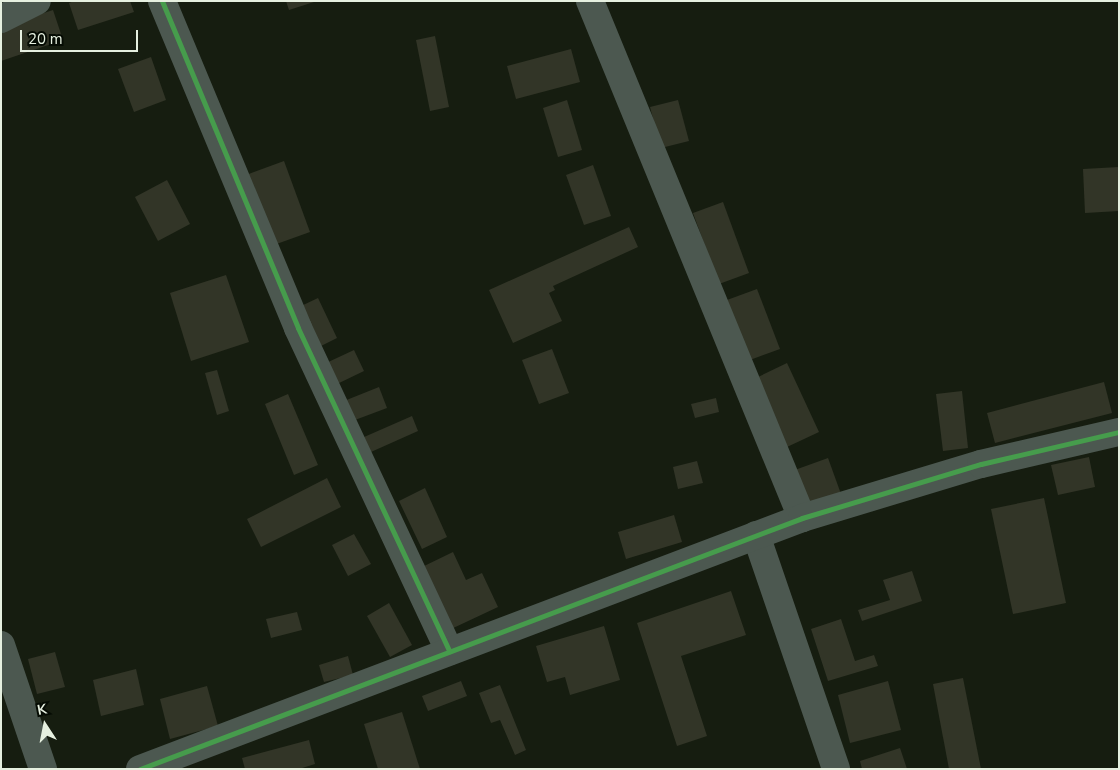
<!DOCTYPE html>
<html>
<head>
<meta charset="utf-8">
<style>
  body { margin:0 }
  #map { position:relative; width:1120px; height:770px; overflow:hidden; background:#161d10; font-family:"Nunito Sans",sans-serif }
  div>[style] { position:absolute }
  .building>* { inset:0; background:#323527 }
  .minor>* { height:28px; margin:-14px; padding:0 14px; transform-origin:14px; border-radius:14px; background:#4c5850 }
  .cycleway>* { height:5px; margin:-2.5px; padding:0 2.5px; transform-origin:2.5px; border-radius:2.5px; background:#469c4c }
  span { translate:-50% -50%; white-space:nowrap; text-align:center; line-height:1.15; -webkit-text-stroke:4.5px #050b03; paint-order:stroke }
  .frame { position:absolute; inset:0; border:2px solid #e6f0e0; pointer-events:none }
  .north { position:absolute; left:20px; top:700px; width:50px; height:50px; -webkit-text-stroke:4px #050b03; paint-order:stroke; rotate:349deg; font-size:14px; font-weight:700; line-height:20px; text-align:center; color:#e6f0e0 }
  .north::after { content:''; display:block; margin:auto; width:18px; height:22px; background:#e6f0e0; clip-path:polygon(50% 0,100% 100%,50% 72%,0 100%) }
  .scale { position:absolute; left:20px; top:30px; width:118px; height:22px; box-sizing:border-box; border:2px solid #e6f0e0; border-top:0; padding-left:6px; font-size:15px; line-height:18px; white-space:nowrap; color:#e6f0e0; -webkit-text-stroke:4px #050b03; paint-order:stroke }
</style>
</head>
<body>
<div id="map">
  <div class="building">
    <i style="clip-path:polygon(74px 1px,130px 1px,134px 12px,78px 30px,69px 3px)"></i>
    <i style="clip-path:polygon(286px 1px,314px 1px,314px 2px,289px 10px)"></i>
    <i style="clip-path:polygon(53px 10px,63px 40px,1px 61px,1px 27px)"></i>
    <i style="clip-path:polygon(435px 36px,449px 107px,430px 111px,416px 40px)"></i>
    <i style="clip-path:polygon(571px 49px,580px 82px,516px 99px,507px 66px)"></i>
    <i style="clip-path:polygon(151px 57px,166px 100px,134px 112px,118px 69px)"></i>
    <i style="clip-path:polygon(567px 100px,582px 150px,558px 157px,543px 108px)"></i>
    <i style="clip-path:polygon(678px 100px,689px 141px,661px 148px,650px 107px)"></i>
    <i style="clip-path:polygon(284px 161px,310px 232px,271px 246px,246px 175px)"></i>
    <i style="clip-path:polygon(593px 165px,611px 216px,584px 225px,566px 175px)"></i>
    <i style="clip-path:polygon(1119px 167px,1119px 211px,1085px 213px,1083px 169px)"></i>
    <i style="clip-path:polygon(167px 180px,190px 224px,158px 241px,135px 197px)"></i>
    <i style="clip-path:polygon(723px 202px,749px 273px,719px 284px,693px 213px)"></i>
    <i style="clip-path:polygon(629px 227px,638px 247px,553px 286px,555px 290px,549px 293px,562px 321px,513px 343px,489px 290px)"></i>
    <i style="clip-path:polygon(226px 275px,249px 342px,191px 361px,170px 293px)"></i>
    <i style="clip-path:polygon(757px 289px,780px 349px,750px 360px,727px 300px)"></i>
    <i style="clip-path:polygon(318px 298px,337px 338px,319px 347px,299px 307px)"></i>
    <i style="clip-path:polygon(552px 349px,569px 393px,539px 404px,522px 360px)"></i>
    <i style="clip-path:polygon(354px 350px,364px 371px,335px 385px,324px 364px)"></i>
    <i style="clip-path:polygon(787px 363px,819px 432px,787px 447px,756px 378px)"></i>
    <i style="clip-path:polygon(217px 370px,229px 411px,217px 415px,205px 373px)"></i>
    <i style="clip-path:polygon(1104px 382px,1112px 413px,995px 443px,987px 413px)"></i>
    <i style="clip-path:polygon(379px 387px,387px 408px,347px 423px,339px 403px)"></i>
    <i style="clip-path:polygon(962px 391px,968px 448px,943px 451px,936px 394px)"></i>
    <i style="clip-path:polygon(288px 394px,318px 465px,294px 475px,265px 404px)"></i>
    <i style="clip-path:polygon(716px 398px,719px 412px,695px 418px,691px 404px)"></i>
    <i style="clip-path:polygon(412px 416px,418px 431px,362px 456px,355px 441px)"></i>
    <i style="clip-path:polygon(1089px 457px,1095px 487px,1058px 495px,1051px 465px)"></i>
    <i style="clip-path:polygon(828px 458px,841px 494px,805px 507px,792px 471px)"></i>
    <i style="clip-path:polygon(697px 461px,703px 483px,678px 489px,673px 467px)"></i>
    <i style="clip-path:polygon(327px 478px,341px 507px,261px 547px,247px 519px)"></i>
    <i style="clip-path:polygon(425px 488px,447px 537px,422px 549px,399px 501px)"></i>
    <i style="clip-path:polygon(1044px 498px,1066px 603px,1013px 614px,991px 509px)"></i>
    <i style="clip-path:polygon(674px 515px,682px 542px,626px 559px,618px 532px)"></i>
    <i style="clip-path:polygon(354px 534px,371px 564px,348px 576px,332px 545px)"></i>
    <i style="clip-path:polygon(453px 552px,466px 580px,482px 573px,498px 607px,449px 630px,420px 568px)"></i>
    <i style="clip-path:polygon(912px 571px,922px 601px,862px 621px,858px 610px,890px 600px,883px 580px)"></i>
    <i style="clip-path:polygon(731px 591px,746px 635px,681px 656px,707px 736px,677px 746px,637px 623px)"></i>
    <i style="clip-path:polygon(389px 603px,412px 645px,390px 657px,367px 616px)"></i>
    <i style="clip-path:polygon(297px 612px,302px 630px,271px 638px,266px 619px)"></i>
    <i style="clip-path:polygon(841px 619px,855px 661px,874px 655px,878px 666px,828px 681px,811px 629px)"></i>
    <i style="clip-path:polygon(604px 626px,620px 680px,570px 695px,565px 677px,547px 682px,536px 646px)"></i>
    <i style="clip-path:polygon(55px 652px,65px 687px,37px 694px,28px 659px)"></i>
    <i style="clip-path:polygon(348px 656px,353px 675px,324px 682px,319px 665px)"></i>
    <i style="clip-path:polygon(136px 669px,144px 705px,101px 716px,93px 680px)"></i>
    <i style="clip-path:polygon(963px 678px,981px 769px,949px 769px,933px 684px)"></i>
    <i style="clip-path:polygon(461px 681px,467px 696px,428px 711px,422px 696px)"></i>
    <i style="clip-path:polygon(888px 681px,901px 730px,850px 743px,838px 695px)"></i>
    <i style="clip-path:polygon(500px 685px,526px 750px,515px 755px,500px 720px,491px 723px,479px 693px)"></i>
    <i style="clip-path:polygon(207px 686px,218px 726px,170px 739px,160px 699px)"></i>
    <i style="clip-path:polygon(402px 712px,420px 769px,378px 769px,364px 724px)"></i>
    <i style="clip-path:polygon(309px 740px,315px 764px,299px 769px,245px 769px,242px 758px)"></i>
    <i style="clip-path:polygon(900px 748px,907px 769px,862px 769px,860px 761px)"></i>
  </div>
  <div class="minor">
    <i style="left:162px;top:1px;width:354px;rotate:67.4deg"></i>
    <i style="left:298px;top:328px;width:357px;rotate:64.9deg"></i>
    <i style="left:590px;top:1px;width:559px;rotate:67.7deg"></i>
    <i style="left:1px;top:19px;width:40px;rotate:-26.6deg"></i>
    <i style="left:756px;top:535px;width:247px;rotate:71.1deg"></i>
    <i style="left:1px;top:645px;width:131px;rotate:71.3deg"></i>
    <i style="left:140px;top:769px;width:708px;rotate:-20.76deg"></i>
    <i style="left:802px;top:518px;width:187px;rotate:-16.8deg"></i>
    <i style="left:981px;top:464px;width:142px;rotate:-13.1deg"></i>
  </div>
  <div class="cycleway">
    <i style="left:162px;top:1px;width:354px;rotate:67.4deg"></i>
    <i style="left:298px;top:328px;width:357px;rotate:64.9deg"></i>
    <i style="left:140px;top:769px;width:708px;rotate:-20.76deg"></i>
    <i style="left:802px;top:518px;width:187px;rotate:-16.8deg"></i>
    <i style="left:981px;top:464px;width:142px;rotate:-13.1deg"></i>
  </div>
  <div class="frame"></div>
  <div class="north">K</div>
  <div class="scale">20 m</div>
</div>
</body>
</html>
